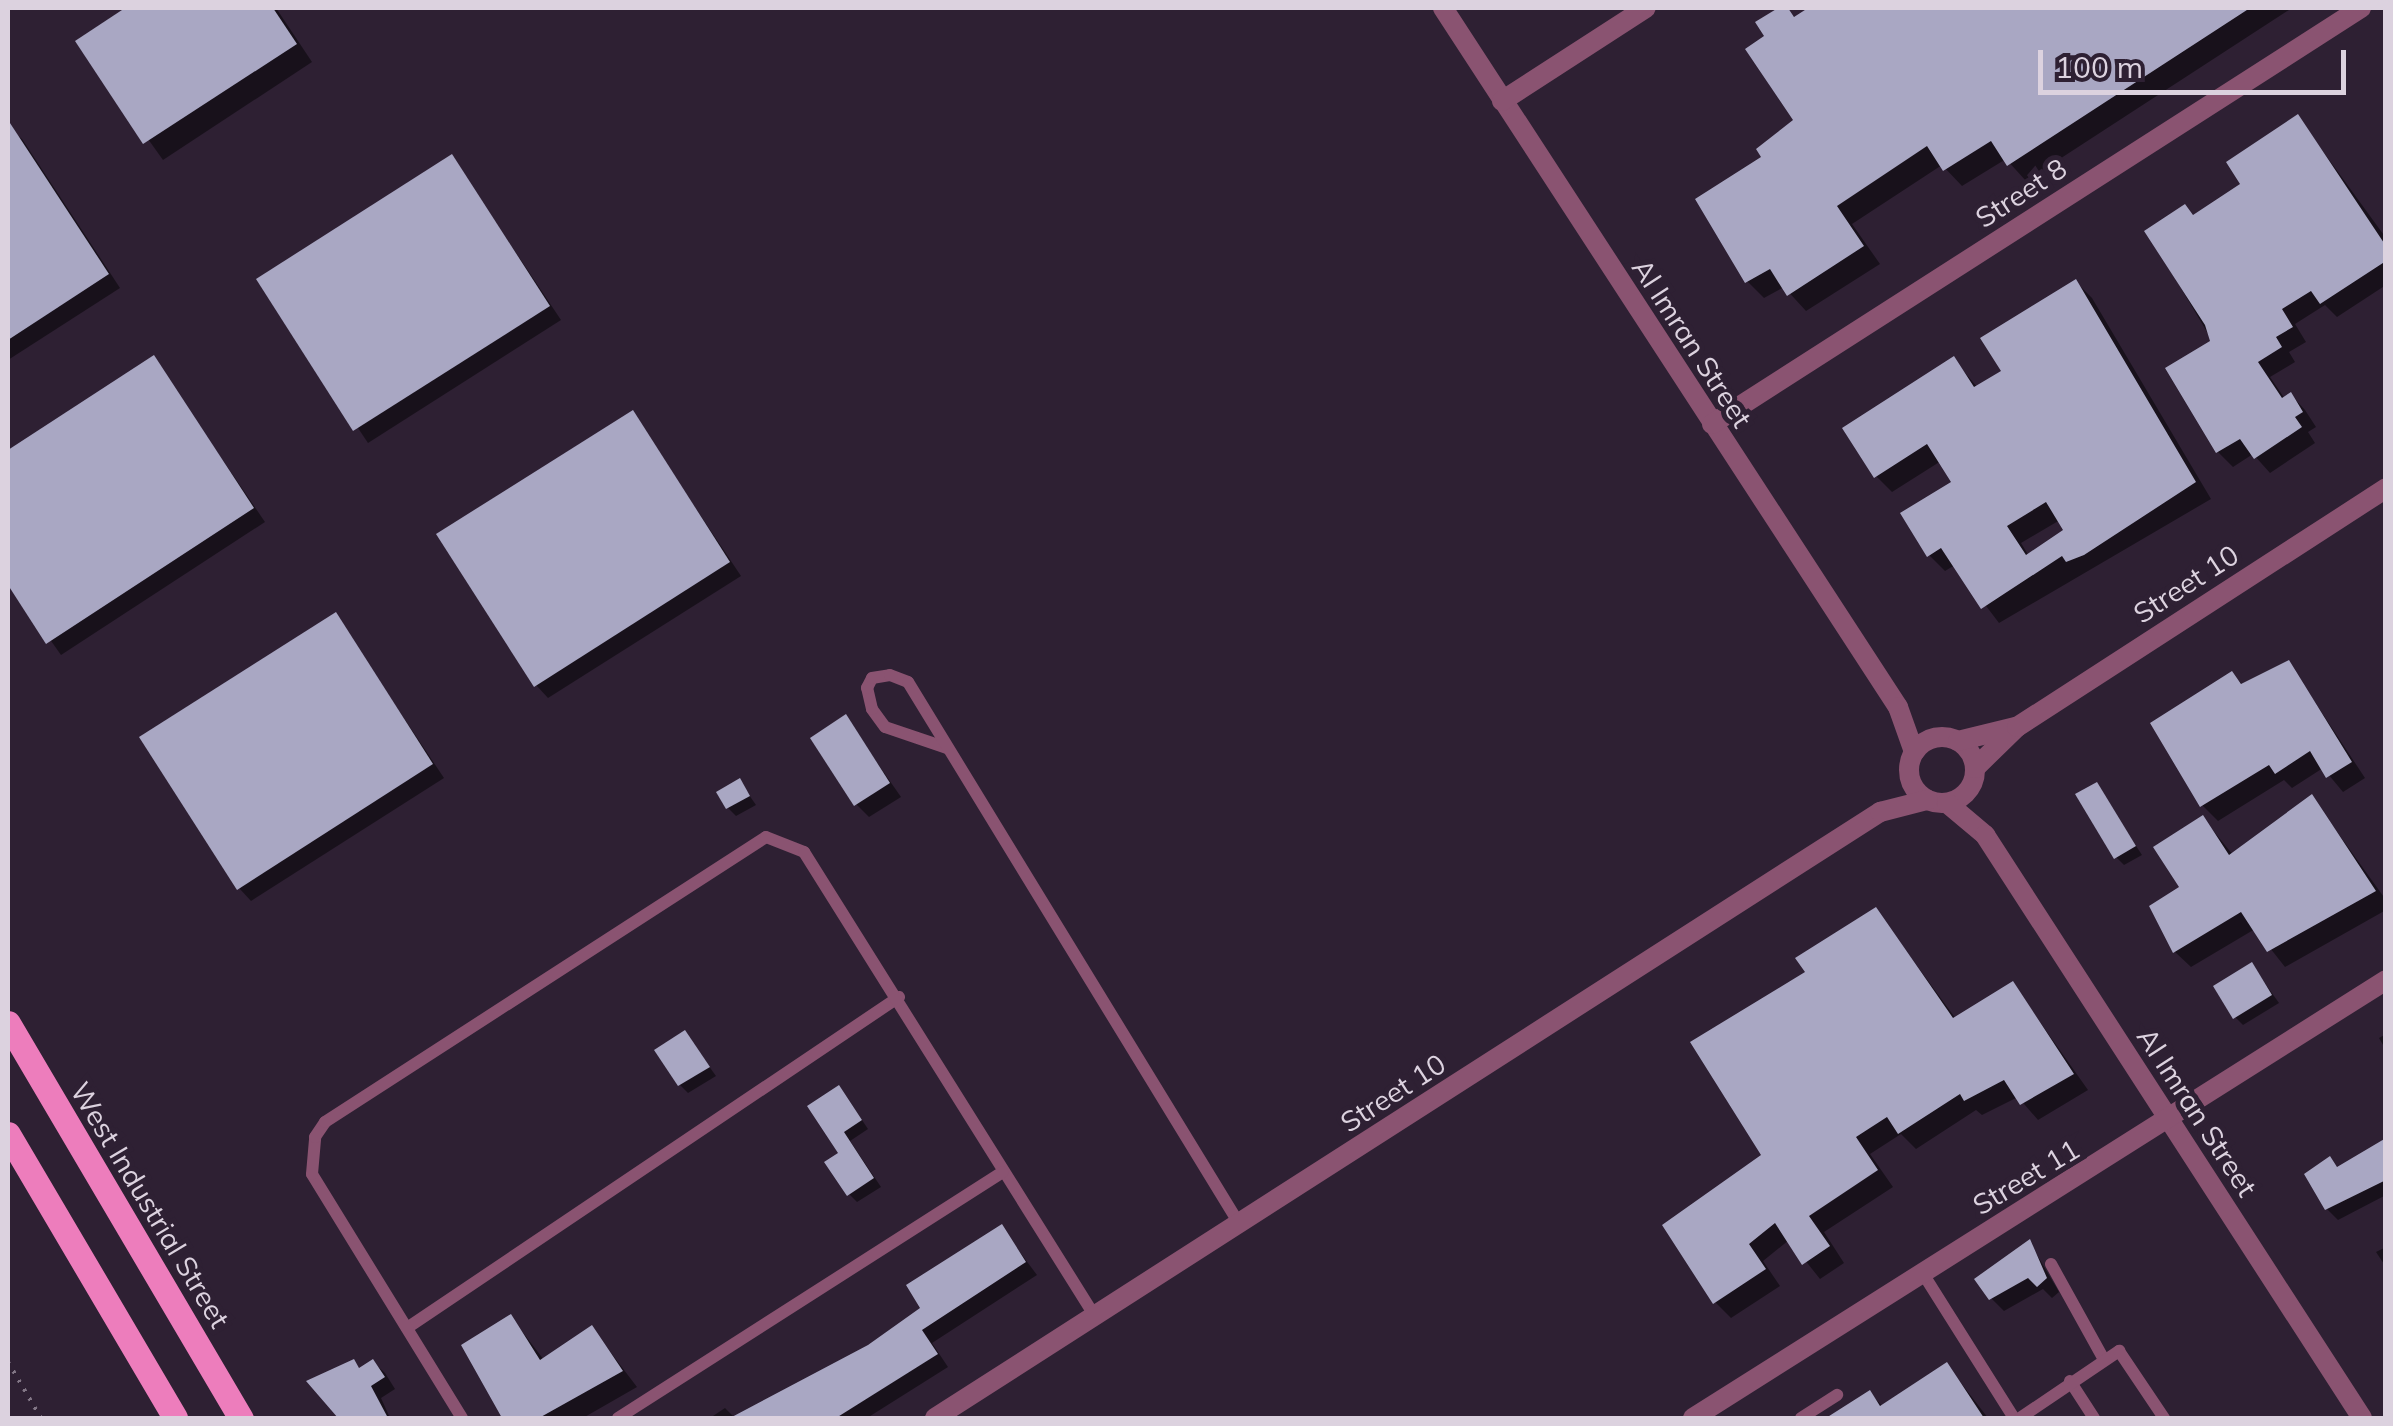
<!DOCTYPE html>
<html>
<head>
<meta charset="utf-8">
<style>
  body { margin:0 }
  #map { position:relative; width:2393px; height:1426px; overflow:hidden; background:#2e2033; font-family:Mulish,sans-serif }
  div>[style] { position:absolute }
  .shadow>* { inset:0; background:#0007 }
  .building>* { inset:0; background:#a9a7c3 }
  .path>* { height:4px; margin-top:-2px; transform-origin:0; background:repeating-linear-gradient(90deg,#827686 0 2.5px,transparent 0 10.5px) }
  .service>* { height:12px; margin:-6px; padding:0 6px; transform-origin:6px; border-radius:6px; background:#8a5371 }
  .minor>* { height:20px; margin:-10px; padding:0 10px; transform-origin:10px; border-radius:10px; background:#8a5371 }
  .minor>.ring { margin:-10px; padding:0; box-sizing:content-box; background:none; border:20px solid #8a5371; border-radius:50% }
  .primary>* { height:25px; margin:-12.5px; padding:0 12.5px; transform-origin:12.5px; border-radius:12.5px; background:#ed7dbc }
  span { translate:-50% -50%; white-space:nowrap; text-align:center; line-height:1.15; -webkit-text-stroke:10px #2e2033; paint-order:stroke }
  .street-label { font-size:28px; color:#dcd2df }
  .frame { position:absolute; inset:0; border:10px solid #dcd2df; pointer-events:none }
  .scale { position:absolute; left:2038px; top:50px; width:308px; height:45px; box-sizing:border-box; border:5px solid #dcd2df; border-top:0; padding-left:12px; font-size:30px; line-height:35px; white-space:nowrap; color:#dcd2df; -webkit-text-stroke:8px #2e2033; paint-order:stroke }
</style>
</head>
<body>
<div id="map">
  <div class="shadow">
    <i style="clip-path:polygon(130px 8px,276px 8px,312px 62px,163px 160px,78px 41px)"></i>
    <i style="clip-path:polygon(1782px 8px,1796px 18px,1813px 8px,2292px 8px,2026px 181px,2006px 159px,1962px 186px,1942px 165px,1852px 224px,1880px 264px,1806px 311px,1784px 287px,1764px 298px,1747px 281px,1764px 158px,1797px 121px,1759px 23px)"></i>
    <i style="clip-path:polygon(2298px 117px,2386px 238px,2386px 285px,2337px 317px,2325px 305px,2295px 324px,2306px 342px,2289px 352px,2295px 362px,2270px 377px,2285px 399px,2291px 395px,2305px 410px,2316px 427px,2308px 432px,2315px 443px,2270px 473px,2253px 454px,2233px 467px,2218px 452px,2168px 369px,2213px 342px,2147px 231px,2195px 217px,2244px 185px)"></i>
    <i style="clip-path:polygon(8px 127px,22px 139px,120px 288px,8px 360px)"></i>
    <i style="clip-path:polygon(452px 157px,561px 320px,368px 443px,259px 280px)"></i>
    <i style="clip-path:polygon(evenodd,2076px 282px,2092px 298px,2211px 499px,1999px 623px,1955px 565px,1945px 571px,1929px 555px,1954px 483px,1941px 461px,1892px 492px,1876px 476px,1954px 360px,1978px 388px,2004px 372px,2076px 282px,2060px 520px,2066px 531px,2029px 556px,2021px 543px,2060px 520px)"></i>
    <i style="clip-path:polygon(153px 358px,265px 522px,61px 655px,8px 580px,8px 453px)"></i>
    <i style="clip-path:polygon(632px 413px,741px 576px,548px 698px,536px 685px)"></i>
    <i style="clip-path:polygon(335px 615px,444px 778px,251px 901px,239px 888px)"></i>
    <i style="clip-path:polygon(2289px 663px,2365px 778px,2343px 792px,2323px 768px,2292px 788px,2284px 780px,2218px 821px,2202px 805px,2232px 674px,2244px 686px)"></i>
    <i style="clip-path:polygon(846px 718px,901px 797px,869px 817px,856px 804px)"></i>
    <i style="clip-path:polygon(740px 782px,756px 805px,736px 816px,728px 808px)"></i>
    <i style="clip-path:polygon(2096px 785px,2142px 855px,2124px 865px,2116px 857px)"></i>
    <i style="clip-path:polygon(2312px 797px,2386px 900px,2386px 910px,2285px 967px,2255px 929px,2191px 967px,2175px 952px,2182px 887px,2203px 818px,2233px 855px)"></i>
    <i style="clip-path:polygon(1876px 910px,1956px 1019px,2013px 984px,2088px 1090px,2038px 1120px,2018px 1097px,1982px 1115px,1976px 1110px,1916px 1149px,1901px 1134px,1870px 1154px,1893px 1187px,1824px 1232px,1844px 1263px,1820px 1279px,1789px 1240px,1763px 1261px,1780px 1286px,1731px 1318px,1715px 1302px,1764px 1156px,1808px 973px)"></i>
    <i style="clip-path:polygon(2252px 965px,2279px 1003px,2243px 1025px,2235px 1017px)"></i>
    <i style="clip-path:polygon(685px 1033px,716px 1076px,688px 1093px,680px 1085px)"></i>
    <i style="clip-path:polygon(2386px 1034px,2386px 1050px,2379px 1038px)"></i>
    <i style="clip-path:polygon(846px 1096px,868px 1129px,850px 1141px,881px 1187px,857px 1202px,849px 1194px,842px 1153px)"></i>
    <i style="clip-path:polygon(2386px 1141px,2386px 1195px,2338px 1220px,2327px 1209px,2330px 1160px,2339px 1169px)"></i>
    <i style="clip-path:polygon(1001px 1227px,1037px 1275px,932px 1343px,948px 1367px,867px 1418px,840px 1418px,834px 1409px,829px 1418px,715px 1418px,713px 1416px,725px 1408px,735px 1418px,869px 1347px,924px 1308px)"></i>
    <i style="clip-path:polygon(2030px 1243px,2059px 1292px,2052px 1298px,2043px 1289px,2004px 1311px,1991px 1298px)"></i>
    <i style="clip-path:polygon(2386px 1247px,2386px 1267px,2376px 1252px)"></i>
    <i style="clip-path:polygon(511px 1317px,544px 1360px,592px 1328px,637px 1387px,583px 1418px,505px 1418px,464px 1346px)"></i>
    <i style="clip-path:polygon(353px 1362px,361px 1370px,373px 1362px,385px 1373px,395px 1389px,381px 1398px,390px 1418px,338px 1418px,310px 1382px)"></i>
    <i style="clip-path:polygon(1947px 1365px,1988px 1418px,1830px 1418px,1870px 1393px,1883px 1407px)"></i>
  </div>
  <div class="building">
    <i style="clip-path:polygon(125px 8px,273px 8px,297px 44px,143px 144px,75px 41px)"></i>
    <i style="clip-path:polygon(1778px 8px,1788px 8px,1794px 17px,1808px 8px,2250px 8px,2007px 166px,1991px 141px,1943px 171px,1927px 146px,1837px 206px,1864px 246px,1787px 296px,1770px 269px,1745px 283px,1695px 199px,1761px 157px,1756px 149px,1793px 120px,1745px 49px,1764px 36px,1755px 22px)"></i>
    <i style="clip-path:polygon(2298px 114px,2386px 246px,2386px 261px,2320px 304px,2311px 291px,2282px 309px,2293px 327px,2276px 337px,2282px 347px,2258px 362px,2282px 398px,2291px 392px,2303px 412px,2295px 417px,2302px 427px,2254px 459px,2240px 439px,2216px 453px,2165px 368px,2210px 341px,2205px 325px,2144px 231px,2185px 204px,2193px 215px,2240px 184px,2226px 162px)"></i>
    <i style="clip-path:polygon(8px 120px,109px 274px,8px 340px)"></i>
    <i style="clip-path:polygon(452px 154px,550px 306px,353px 431px,256px 279px)"></i>
    <i style="clip-path:polygon(evenodd,2076px 279px,2196px 482px,2084px 555px,2066px 562px,2062px 556px,1981px 609px,1941px 548px,1927px 557px,1900px 513px,1951px 482px,1927px 444px,1874px 478px,1842px 428px,1954px 356px,1974px 387px,2001px 371px,1980px 338px,2076px 279px,2046px 502px,2063px 530px,2026px 555px,2007px 526px,2046px 502px)"></i>
    <i style="clip-path:polygon(154px 355px,254px 508px,46px 644px,8px 585px,8px 450px)"></i>
    <i style="clip-path:polygon(633px 410px,730px 562px,534px 687px,436px 534px)"></i>
    <i style="clip-path:polygon(336px 612px,433px 764px,237px 890px,139px 737px)"></i>
    <i style="clip-path:polygon(2289px 660px,2352px 762px,2326px 778px,2310px 751px,2275px 774px,2269px 765px,2200px 807px,2150px 723px,2232px 671px,2241px 684px)"></i>
    <i style="clip-path:polygon(846px 714px,890px 783px,854px 806px,810px 738px)"></i>
    <i style="clip-path:polygon(740px 778px,750px 796px,726px 809px,716px 792px)"></i>
    <i style="clip-path:polygon(2097px 782px,2136px 846px,2114px 859px,2075px 794px)"></i>
    <i style="clip-path:polygon(2312px 794px,2376px 891px,2267px 952px,2241px 912px,2173px 953px,2149px 906px,2179px 887px,2153px 847px,2203px 815px,2229px 855px)"></i>
    <i style="clip-path:polygon(1876px 907px,1953px 1018px,2013px 981px,2074px 1074px,2020px 1105px,2004px 1080px,1964px 1101px,1960px 1094px,1898px 1134px,1887px 1117px,1856px 1137px,1878px 1170px,1809px 1216px,1830px 1246px,1802px 1265px,1775px 1223px,1749px 1244px,1766px 1269px,1713px 1304px,1662px 1225px,1761px 1155px,1690px 1042px,1805px 972px,1795px 958px)"></i>
    <i style="clip-path:polygon(2252px 962px,2272px 995px,2233px 1019px,2213px 986px)"></i>
    <i style="clip-path:polygon(685px 1030px,710px 1067px,678px 1086px,654px 1050px)"></i>
    <i style="clip-path:polygon(839px 1085px,862px 1120px,844px 1132px,874px 1178px,847px 1196px,824px 1162px,838px 1153px,807px 1106px)"></i>
    <i style="clip-path:polygon(2386px 1138px,2386px 1180px,2325px 1210px,2304px 1174px,2330px 1156px,2337px 1167px)"></i>
    <i style="clip-path:polygon(1002px 1224px,1026px 1262px,922px 1330px,938px 1354px,836px 1418px,730px 1418px,868px 1345px,920px 1308px,906px 1285px)"></i>
    <i style="clip-path:polygon(2030px 1239px,2047px 1278px,2037px 1287px,2028px 1278px,1989px 1300px,1974px 1279px)"></i>
    <i style="clip-path:polygon(511px 1314px,540px 1360px,592px 1325px,623px 1371px,539px 1418px,502px 1418px,461px 1345px)"></i>
    <i style="clip-path:polygon(354px 1359px,359px 1368px,373px 1359px,385px 1377px,371px 1386px,388px 1418px,338px 1418px,306px 1381px)"></i>
    <i style="clip-path:polygon(1947px 1362px,1984px 1418px,1826px 1418px,1870px 1390px,1880px 1406px)"></i>
  </div>
  <div class="path">
    <i style="left:8px;top:1362px;width:65px;rotate:59.5deg"></i>
  </div>
  <div class="service">
    <i style="left:947px;top:748px;width:65px;rotate:-161.3deg"></i>
    <i style="left:885px;top:727px;width:22px;rotate:-126deg"></i>
    <i style="left:872px;top:709px;width:22px;rotate:-103deg"></i>
    <i style="left:867px;top:688px;width:11px;rotate:-63deg"></i>
    <i style="left:872px;top:678px;width:18px;rotate:-9deg"></i>
    <i style="left:890px;top:675px;width:19px;rotate:21deg"></i>
    <i style="left:908px;top:682px;width:636px;rotate:58.56deg"></i>
    <i style="left:2051px;top:1264px;width:107px;rotate:61deg"></i>
    <i style="left:1922px;top:1272px;width:173px;rotate:57.8deg"></i>
    <i style="left:407px;top:1328px;width:593px;rotate:-33.93deg"></i>
    <i style="left:2070px;top:1381px;width:44px;rotate:57deg"></i>
    <i style="left:462px;top:1418px;width:286px;rotate:-121.6deg"></i>
    <i style="left:312px;top:1174px;width:37px;rotate:-85deg"></i>
    <i style="left:315px;top:1137px;width:18px;rotate:-56deg"></i>
    <i style="left:325px;top:1122px;width:525px;rotate:-32.87deg"></i>
    <i style="left:766px;top:837px;width:41px;rotate:21.5deg"></i>
    <i style="left:804px;top:852px;width:550px;rotate:57.93deg"></i>
    <i style="left:618px;top:1418px;width:456px;rotate:-32.6deg"></i>
    <i style="left:1801px;top:1418px;width:43px;rotate:-32.6deg"></i>
    <i style="left:2020px;top:1418px;width:120px;rotate:-34.1deg"></i>
    <i style="left:2119px;top:1351px;width:81px;rotate:56.1deg"></i>
  </div>
  <div class="minor">
    <i style="left:1443px;top:8px;width:834px;rotate:56.94deg"></i>
    <i style="left:1898px;top:707px;width:48px;rotate:70.4deg"></i>
    <i style="left:1502px;top:101px;width:171px;rotate:-32.9deg"></i>
    <i style="left:1712px;top:424px;width:771px;rotate:-32.66deg"></i>
    <i class="ring" style="left:1909px;top:737px;width:46px;height:46px"></i>
    <i style="left:1958px;top:741px;width:59px;rotate:-13.8deg"></i>
    <i style="left:1975px;top:768px;width:59px;rotate:-44.3deg"></i>
    <i style="left:2017px;top:727px;width:440px;rotate:-32.9deg"></i>
    <i style="left:1947px;top:803px;width:50px;rotate:40.1deg"></i>
    <i style="left:1985px;top:835px;width:694px;rotate:57.11deg"></i>
    <i style="left:935px;top:1418px;width:1123px;rotate:-32.67deg"></i>
    <i style="left:1880px;top:812px;width:49px;rotate:-14.3deg"></i>
    <i style="left:1693px;top:1418px;width:820px;rotate:-32.29deg"></i>
  </div>
  <div class="primary">
    <i style="left:8px;top:1023px;width:459px;rotate:59.5deg"></i>
    <i style="left:8px;top:1134px;width:329px;rotate:59.5deg"></i>
  </div>
  <div class="street-label">
    <span style="left:2021px;top:193px;rotate:-33deg">Street 8</span>
    <span style="left:1692px;top:343px;rotate:57deg">Al Imran Street</span>
    <span style="left:2186px;top:584px;rotate:-33deg">Street 10</span>
    <span style="left:1393px;top:1093px;rotate:-33deg">Street 10</span>
    <span style="left:2197px;top:1112px;rotate:57deg">Al Imran Street</span>
    <span style="left:2026px;top:1177px;rotate:-31deg">Street 11</span>
    <span style="left:150px;top:1205px;rotate:59deg">West Industrial Street</span>
  </div>
  <div class="frame"></div>
  <div class="scale">100 m</div>
</div>
</body>
</html>
